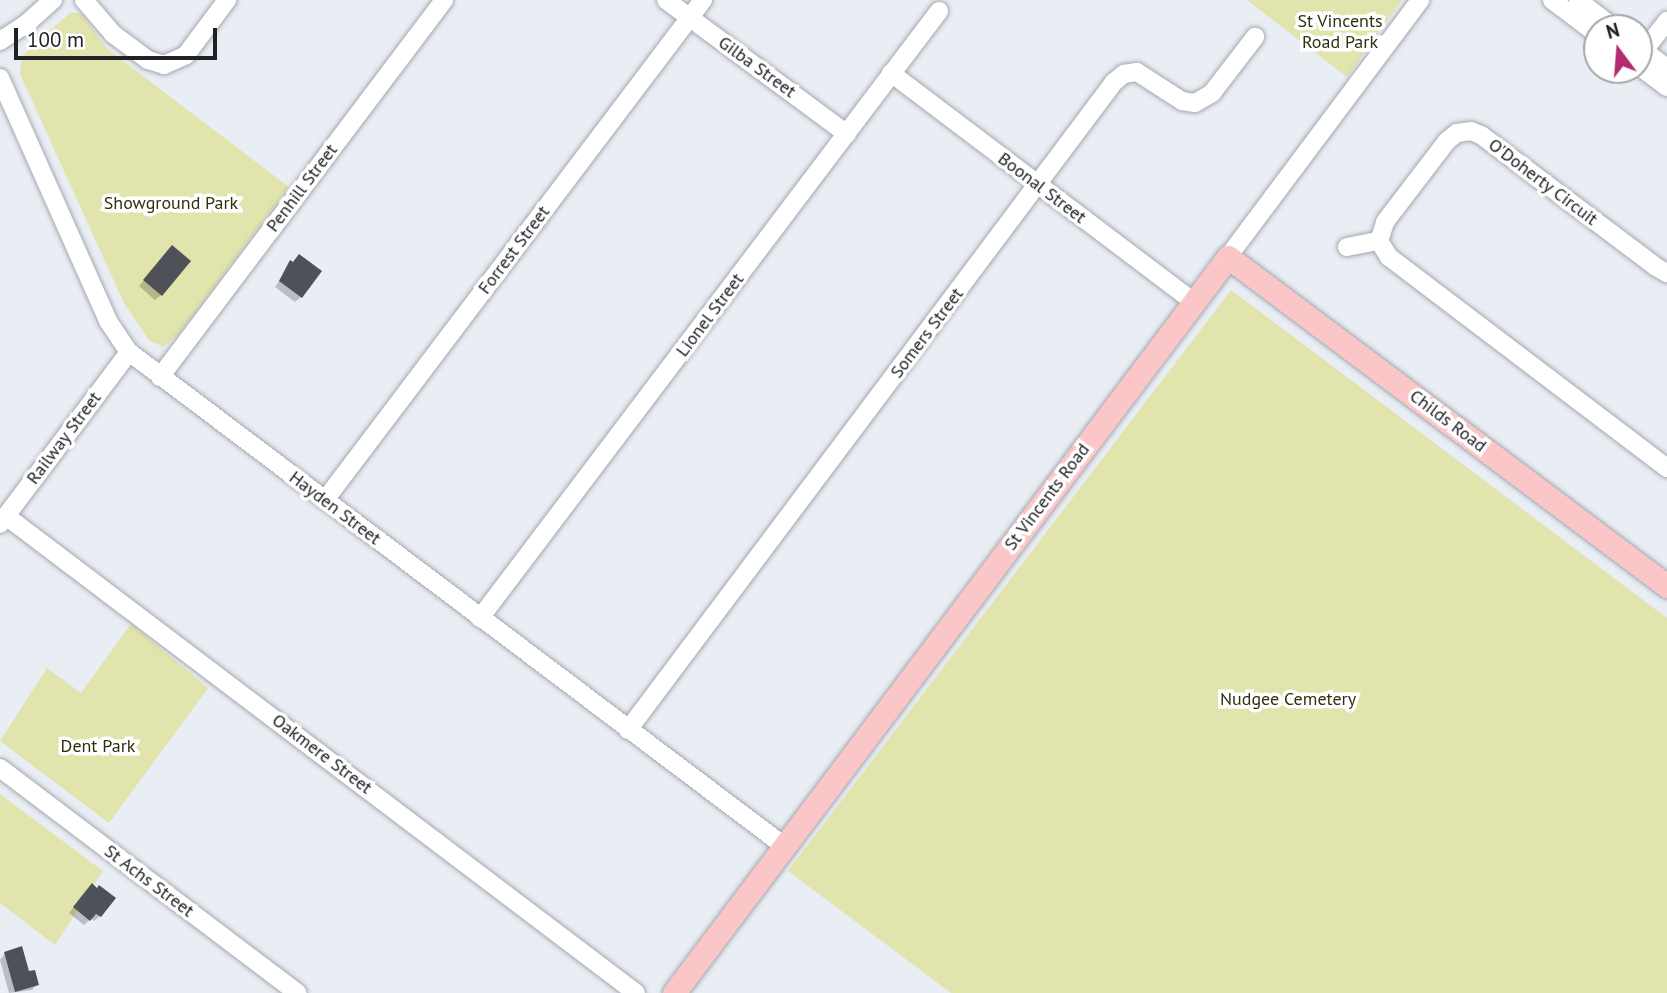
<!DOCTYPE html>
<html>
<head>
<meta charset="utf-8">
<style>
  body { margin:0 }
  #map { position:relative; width:1667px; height:993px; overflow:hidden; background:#e9edf4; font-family:"PT Sans",sans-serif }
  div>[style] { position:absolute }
  .green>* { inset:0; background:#e1e4ac }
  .shadow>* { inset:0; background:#0003 }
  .building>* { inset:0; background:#4e5157 }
  .roads { filter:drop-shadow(0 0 2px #a5a8af) drop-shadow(0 0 2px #a5a8af) }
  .minor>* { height:18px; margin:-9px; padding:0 9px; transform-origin:9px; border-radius:9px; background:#fff }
  .major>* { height:23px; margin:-11.5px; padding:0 11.5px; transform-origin:11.5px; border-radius:11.5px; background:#fbc6c8 }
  span { translate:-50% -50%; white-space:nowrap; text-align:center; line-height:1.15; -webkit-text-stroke:7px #fff; paint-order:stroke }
  .park-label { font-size:18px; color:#2f300d }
  .street-label { font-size:18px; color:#202124 }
  .north { position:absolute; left:1583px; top:14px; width:70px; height:70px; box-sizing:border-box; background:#fff; border:2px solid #a6a6a7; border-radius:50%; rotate:344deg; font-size:19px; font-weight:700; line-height:28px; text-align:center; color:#202124 }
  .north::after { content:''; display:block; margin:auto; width:24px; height:32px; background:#b22b6e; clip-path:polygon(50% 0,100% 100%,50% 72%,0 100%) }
  .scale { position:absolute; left:14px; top:28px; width:203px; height:32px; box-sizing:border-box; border:4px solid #202124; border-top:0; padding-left:9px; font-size:21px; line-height:24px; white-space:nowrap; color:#202124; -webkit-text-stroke:5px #fff; paint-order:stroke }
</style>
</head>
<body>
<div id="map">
  <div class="green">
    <i style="clip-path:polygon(1247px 0,1402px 0,1347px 77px)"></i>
    <i style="clip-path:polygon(71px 12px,82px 14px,106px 48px,289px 187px,178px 335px,163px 347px,149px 340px,124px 303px,20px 74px,22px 56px)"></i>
    <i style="clip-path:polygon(1231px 290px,1667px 618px,1667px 993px,951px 993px,788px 871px)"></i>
    <i style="clip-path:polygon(131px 624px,208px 688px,109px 823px,0 741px,47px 668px,81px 693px)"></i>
    <i style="clip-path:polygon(0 794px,103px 871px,55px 945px,0 903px)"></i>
  </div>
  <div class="shadow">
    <i style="clip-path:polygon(167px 253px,161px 295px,155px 300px,139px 286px)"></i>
    <i style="clip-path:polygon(291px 262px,301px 297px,295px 302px,275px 287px)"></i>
    <i style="clip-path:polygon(97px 890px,100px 916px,94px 921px,91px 918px,84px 925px,69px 913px,87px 891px)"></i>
    <i style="clip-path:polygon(5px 953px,37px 984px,32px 990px,9px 993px,0 960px)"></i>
  </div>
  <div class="building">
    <i style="clip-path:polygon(172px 245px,191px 261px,162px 296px,143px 280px)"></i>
    <i style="clip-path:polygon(299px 254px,322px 271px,302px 298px,279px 281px,290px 260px,293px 262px)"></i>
    <i style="clip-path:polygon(92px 883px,97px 888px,99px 885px,116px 898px,101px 917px,96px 914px,90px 921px,73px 907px)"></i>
    <i style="clip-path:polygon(22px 946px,29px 971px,35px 970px,39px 985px,15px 992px,4px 952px)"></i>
  </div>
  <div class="roads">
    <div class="minor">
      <i style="left:84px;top:0;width:45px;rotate:49.5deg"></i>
      <i style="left:113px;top:34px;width:44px;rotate:36.6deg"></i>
      <i style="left:148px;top:60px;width:17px;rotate:17deg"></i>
      <i style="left:164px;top:65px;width:24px;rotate:-24deg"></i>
      <i style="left:186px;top:55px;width:69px;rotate:-53.3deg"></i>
      <i style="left:666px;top:0;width:225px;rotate:36.5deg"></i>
      <i style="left:1552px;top:0;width:56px;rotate:37.1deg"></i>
      <i style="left:1578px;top:0;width:46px;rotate:37.9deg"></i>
      <i style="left:0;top:41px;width:30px;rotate:-33deg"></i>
      <i style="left:25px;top:25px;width:38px;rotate:-42deg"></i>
      <i style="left:1639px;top:47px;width:35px;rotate:37deg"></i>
      <i style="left:1639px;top:57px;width:46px;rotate:-52.1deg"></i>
      <i style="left:1639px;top:66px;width:35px;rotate:37deg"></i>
      <i style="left:891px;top:73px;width:380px;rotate:37.1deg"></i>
      <i style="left:0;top:78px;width:266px;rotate:66deg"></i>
      <i style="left:108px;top:321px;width:37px;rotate:56deg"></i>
      <i style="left:129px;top:352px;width:820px;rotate:37.02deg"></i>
      <i style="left:1379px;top:241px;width:20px;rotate:-72deg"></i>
      <i style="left:1385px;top:222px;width:102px;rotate:-52.6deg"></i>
      <i style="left:1447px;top:141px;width:13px;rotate:-39deg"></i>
      <i style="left:1457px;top:133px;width:14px;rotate:-8deg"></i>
      <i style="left:1471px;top:131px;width:11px;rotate:22deg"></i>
      <i style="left:1481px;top:135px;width:219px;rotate:37deg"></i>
      <i style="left:1656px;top:267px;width:13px;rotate:29deg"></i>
      <i style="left:1347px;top:247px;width:33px;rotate:-11deg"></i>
      <i style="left:1379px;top:241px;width:19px;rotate:58deg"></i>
      <i style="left:1389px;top:257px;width:349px;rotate:37.2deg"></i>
      <i style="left:1228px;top:257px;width:321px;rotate:-53.2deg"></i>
      <i style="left:160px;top:377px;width:472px;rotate:-53deg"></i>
      <i style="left:325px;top:500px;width:627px;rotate:-52.91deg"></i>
      <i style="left:6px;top:516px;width:790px;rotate:37.13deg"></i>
      <i style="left:0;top:524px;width:215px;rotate:-53.1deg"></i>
      <i style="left:480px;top:618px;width:761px;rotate:-52.9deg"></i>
      <i style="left:628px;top:730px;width:810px;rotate:-53.13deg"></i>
      <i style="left:1114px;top:82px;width:13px;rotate:-39deg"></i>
      <i style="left:1124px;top:74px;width:13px;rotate:-9deg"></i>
      <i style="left:1137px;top:72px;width:54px;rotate:32.8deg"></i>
      <i style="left:1182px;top:101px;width:13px;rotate:9deg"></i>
      <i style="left:1195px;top:103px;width:20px;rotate:-30deg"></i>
      <i style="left:1212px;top:93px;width:71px;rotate:-52.5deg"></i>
      <i style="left:0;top:768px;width:373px;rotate:37.1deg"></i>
    </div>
    <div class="major">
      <i style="left:674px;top:993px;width:921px;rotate:-53.03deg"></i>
      <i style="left:1228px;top:257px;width:549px;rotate:36.85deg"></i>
    </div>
  </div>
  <div class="park-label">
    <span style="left:1340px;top:32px">St Vincents<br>Road Park</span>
    <span style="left:171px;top:203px">Showground Park</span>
    <span style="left:1288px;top:699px">Nudgee Cemetery</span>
    <span style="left:98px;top:746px">Dent Park</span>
  </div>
  <div class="street-label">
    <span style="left:757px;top:67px;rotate:36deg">Gilba Street</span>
    <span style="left:1543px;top:182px;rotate:37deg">O'Doherty Circuit</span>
    <span style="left:302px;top:188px;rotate:-53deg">Penhill Street</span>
    <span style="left:1042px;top:188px;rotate:37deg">Boonal Street</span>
    <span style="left:514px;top:250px;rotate:-53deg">Forrest Street</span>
    <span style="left:710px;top:315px;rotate:-53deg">Lionel Street</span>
    <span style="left:927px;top:333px;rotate:-53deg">Somers Street</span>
    <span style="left:1448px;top:421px;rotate:37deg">Childs Road</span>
    <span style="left:64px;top:438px;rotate:-53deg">Railway Street</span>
    <span style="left:1047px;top:497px;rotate:-53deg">St Vincents Road</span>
    <span style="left:335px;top:508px;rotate:37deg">Hayden Street</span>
    <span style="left:322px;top:754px;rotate:37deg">Oakmere Street</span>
    <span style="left:149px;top:881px;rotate:37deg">St Achs Street</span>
  </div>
  <div class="north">N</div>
  <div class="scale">100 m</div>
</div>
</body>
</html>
